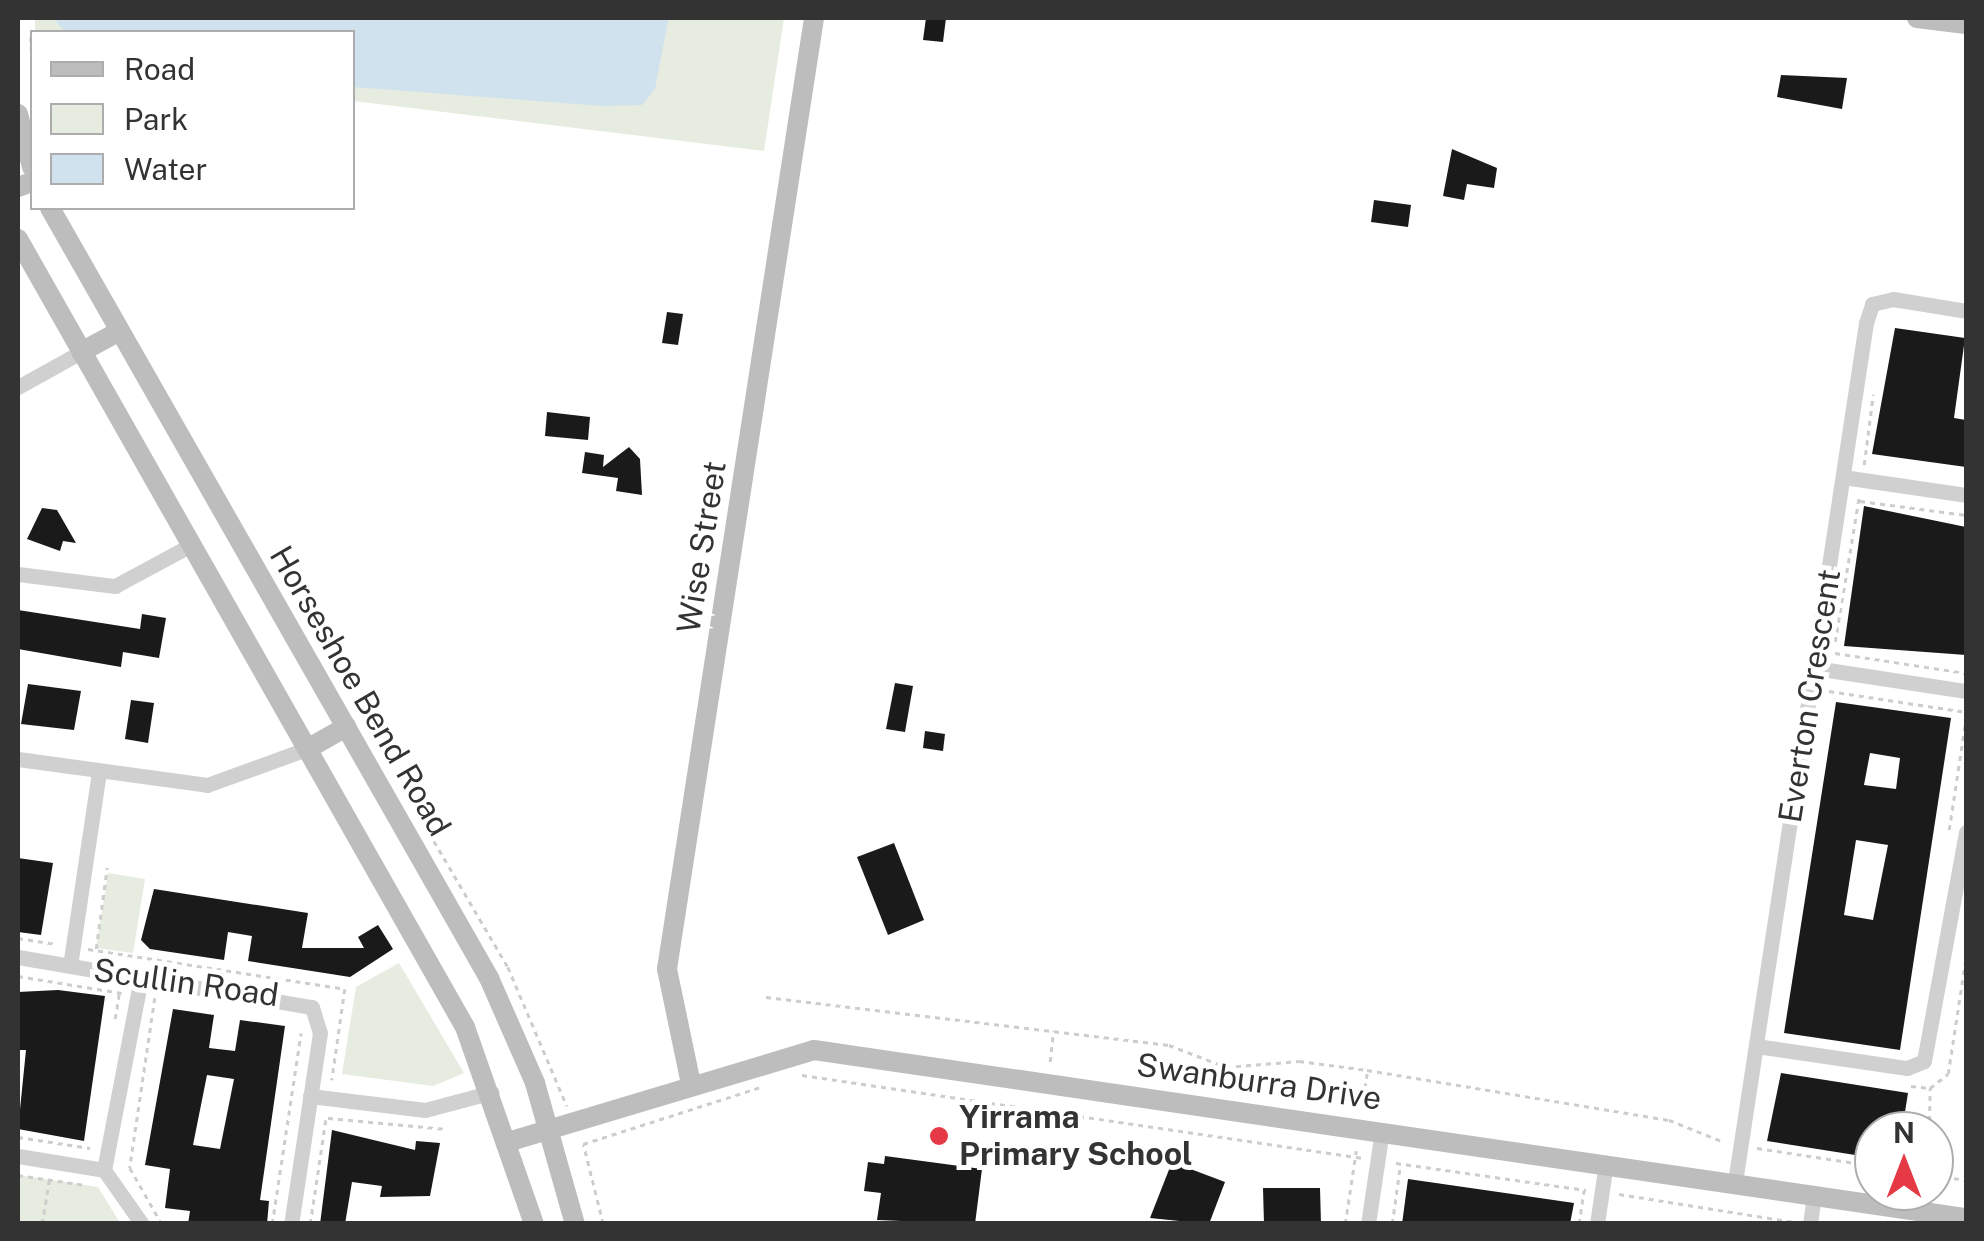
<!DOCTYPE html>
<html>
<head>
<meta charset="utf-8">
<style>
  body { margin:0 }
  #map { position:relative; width:1984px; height:1241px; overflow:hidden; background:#fff; font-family:"Public Sans",sans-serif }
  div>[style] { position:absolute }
  .green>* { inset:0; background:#e6ecdf }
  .water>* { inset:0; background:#cfe2ee }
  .building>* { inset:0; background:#1a1a1a }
  .path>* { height:2.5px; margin-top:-1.25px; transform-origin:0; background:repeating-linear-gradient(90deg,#cdcdcd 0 5px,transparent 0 10px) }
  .street>* { height:15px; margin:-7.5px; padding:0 7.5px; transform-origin:7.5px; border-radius:7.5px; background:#d0d0d0 }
  .secondary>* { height:20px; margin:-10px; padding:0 10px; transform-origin:10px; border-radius:10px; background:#bdbdbd }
  .dots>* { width:28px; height:28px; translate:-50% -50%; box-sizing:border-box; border:5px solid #fff; border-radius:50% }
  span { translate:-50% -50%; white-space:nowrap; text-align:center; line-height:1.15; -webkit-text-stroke:10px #fff; paint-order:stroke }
  .street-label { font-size:32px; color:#333 }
  .poi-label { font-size:32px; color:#333; font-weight:700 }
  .left { translate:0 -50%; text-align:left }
  .frame { position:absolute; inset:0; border:20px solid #333; pointer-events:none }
  .legend { position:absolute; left:30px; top:30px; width:325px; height:180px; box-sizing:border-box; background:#fff; border:2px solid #adadad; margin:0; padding:12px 18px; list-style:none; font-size:30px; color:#333 }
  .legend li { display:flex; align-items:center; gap:20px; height:50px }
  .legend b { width:50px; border:2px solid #adadad }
  .north { position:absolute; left:1854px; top:1111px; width:100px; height:100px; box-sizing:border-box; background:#fff; border:2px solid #adadad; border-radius:50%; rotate:0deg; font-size:28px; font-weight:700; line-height:40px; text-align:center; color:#333 }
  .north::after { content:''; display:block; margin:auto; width:35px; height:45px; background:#e63946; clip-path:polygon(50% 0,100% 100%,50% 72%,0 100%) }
</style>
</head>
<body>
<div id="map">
  <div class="green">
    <i style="clip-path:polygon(35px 18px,784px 18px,764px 151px,353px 101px,352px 32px,35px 32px)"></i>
    <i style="clip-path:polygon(108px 873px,145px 879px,133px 953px,96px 948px)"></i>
    <i style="clip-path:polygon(399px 963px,464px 1073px,433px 1086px,342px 1074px,356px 987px)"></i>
    <i style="clip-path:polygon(18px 1175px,98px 1187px,120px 1223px,18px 1223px)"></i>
  </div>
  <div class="water">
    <i style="clip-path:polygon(53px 18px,667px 18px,668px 21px,655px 89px,642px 105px,603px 106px,353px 87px,352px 32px,65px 32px)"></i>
  </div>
  <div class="building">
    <i style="clip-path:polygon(926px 18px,946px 18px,943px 42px,923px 40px)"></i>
    <i style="clip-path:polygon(1781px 75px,1847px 78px,1842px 109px,1777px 97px)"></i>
    <i style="clip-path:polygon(1452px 149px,1497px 168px,1494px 188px,1467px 184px,1464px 200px,1443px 196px)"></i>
    <i style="clip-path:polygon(1374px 200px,1411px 205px,1408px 227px,1371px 222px)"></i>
    <i style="clip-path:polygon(667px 312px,683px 314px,678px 345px,662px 343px)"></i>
    <i style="clip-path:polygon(1895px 328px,1965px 338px,1954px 418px,1966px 420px,1966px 467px,1872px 454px)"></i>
    <i style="clip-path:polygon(547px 412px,590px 417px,588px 440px,545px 436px)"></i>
    <i style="clip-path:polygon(629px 447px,640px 459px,642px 495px,616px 491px,618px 478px,582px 473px,585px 452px,604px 455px,603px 467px)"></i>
    <i style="clip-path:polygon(1864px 506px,1966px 527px,1966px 655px,1844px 646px)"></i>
    <i style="clip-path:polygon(42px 508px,57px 510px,76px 543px,63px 541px,60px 551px,27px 539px)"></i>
    <i style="clip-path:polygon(18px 610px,140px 629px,142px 614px,166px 618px,159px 658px,123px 652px,121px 667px,18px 649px)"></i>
    <i style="clip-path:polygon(895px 683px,913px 686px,905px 732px,886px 729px)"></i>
    <i style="clip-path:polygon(28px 684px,81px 691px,74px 730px,21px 724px)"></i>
    <i style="clip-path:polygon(131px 700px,154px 703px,148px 743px,125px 739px)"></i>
    <i style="clip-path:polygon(evenodd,1836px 702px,1951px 718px,1900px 1050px,1784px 1033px,1836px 702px,1870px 753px,1900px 758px,1896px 789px,1864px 785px,1870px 753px,1836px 702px,1856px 840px,1888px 845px,1873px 920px,1844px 915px,1856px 840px)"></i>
    <i style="clip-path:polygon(925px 731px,945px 734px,943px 751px,923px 748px)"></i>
    <i style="clip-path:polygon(894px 843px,924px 920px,888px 935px,857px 857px)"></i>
    <i style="clip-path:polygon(18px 858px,53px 863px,41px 935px,18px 932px)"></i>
    <i style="clip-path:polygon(154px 889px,308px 913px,302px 948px,364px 948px,358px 937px,378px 925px,393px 949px,350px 977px,248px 961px,252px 936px,228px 932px,224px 960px,150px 949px,141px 940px)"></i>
    <i style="clip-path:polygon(58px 990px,105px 996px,84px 1141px,18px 1129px,26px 1050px,18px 1050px,18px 992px)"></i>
    <i style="clip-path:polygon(evenodd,173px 1009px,214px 1015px,209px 1048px,235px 1051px,240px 1020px,285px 1026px,260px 1200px,269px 1201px,267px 1224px,188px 1224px,190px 1211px,165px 1208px,170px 1169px,145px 1165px,173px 1009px,207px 1075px,234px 1079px,220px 1149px,193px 1145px,207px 1075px)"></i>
    <i style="clip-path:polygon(1781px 1073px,1908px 1093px,1902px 1131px,1874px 1131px,1874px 1158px,1767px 1141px)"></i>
    <i style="clip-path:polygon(332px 1130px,415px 1150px,416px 1141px,440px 1143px,430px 1196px,380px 1197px,382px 1186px,352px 1182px,345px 1224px,320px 1224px)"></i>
    <i style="clip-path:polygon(885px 1156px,982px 1169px,975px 1224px,877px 1220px,881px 1193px,864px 1191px,868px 1162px,884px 1164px)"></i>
    <i style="clip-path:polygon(1172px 1162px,1225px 1182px,1209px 1224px,1150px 1218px)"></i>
    <i style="clip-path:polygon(1408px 1179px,1574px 1203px,1570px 1224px,1402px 1224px)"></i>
    <i style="clip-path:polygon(1263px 1188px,1320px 1188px,1321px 1224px,1264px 1224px)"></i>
  </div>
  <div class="path">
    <i style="left:31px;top:37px;width:27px;rotate:88deg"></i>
    <i style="left:1864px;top:465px;width:71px;rotate:-82.7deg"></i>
    <i style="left:1860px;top:501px;width:107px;rotate:7.5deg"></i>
    <i style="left:1835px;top:642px;width:147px;rotate:-80.6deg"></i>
    <i style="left:1835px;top:653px;width:133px;rotate:8.7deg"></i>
    <i style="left:1829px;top:691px;width:139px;rotate:8.7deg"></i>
    <i style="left:1949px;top:830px;width:113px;rotate:-81.4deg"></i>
    <i style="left:434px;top:841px;width:146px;rotate:59.6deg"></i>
    <i style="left:508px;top:967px;width:151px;rotate:67deg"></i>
    <i style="left:18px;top:938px;width:38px;rotate:9deg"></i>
    <i style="left:88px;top:949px;width:260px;rotate:8.8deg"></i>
    <i style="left:345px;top:989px;width:92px;rotate:98.1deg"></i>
    <i style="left:96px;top:949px;width:82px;rotate:-82.3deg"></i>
    <i style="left:18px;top:976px;width:105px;rotate:9.3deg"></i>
    <i style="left:766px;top:997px;width:406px;rotate:6.8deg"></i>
    <i style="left:1169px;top:1045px;width:61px;rotate:21.1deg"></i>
    <i style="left:1226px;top:1067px;width:73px;rotate:-4.7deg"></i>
    <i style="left:1299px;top:1061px;width:69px;rotate:7.5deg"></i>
    <i style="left:1367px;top:1070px;width:306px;rotate:9.4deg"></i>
    <i style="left:1669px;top:1120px;width:59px;rotate:21.8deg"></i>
    <i style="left:155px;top:998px;width:172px;rotate:98.4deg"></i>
    <i style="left:130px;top:1168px;width:64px;rotate:60.3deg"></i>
    <i style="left:115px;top:1019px;width:26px;rotate:-81deg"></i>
    <i style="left:1050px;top:1062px;width:31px;rotate:-84deg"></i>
    <i style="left:802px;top:1075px;width:567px;rotate:8.42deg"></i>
    <i style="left:1911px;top:1086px;width:19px;rotate:6deg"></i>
    <i style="left:1362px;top:1108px;width:36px;rotate:-82deg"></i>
    <i style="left:328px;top:1118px;width:119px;rotate:5.3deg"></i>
    <i style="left:1929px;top:1131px;width:43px;rotate:-88.7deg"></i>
    <i style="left:1930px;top:1088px;width:23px;rotate:-38deg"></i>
    <i style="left:1948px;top:1074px;width:118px;rotate:-81.3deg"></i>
    <i style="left:18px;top:1137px;width:73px;rotate:8.7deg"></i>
    <i style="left:1757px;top:1148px;width:118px;rotate:8.7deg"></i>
    <i style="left:1396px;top:1163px;width:192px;rotate:8.1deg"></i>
    <i style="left:18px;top:1175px;width:68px;rotate:8.5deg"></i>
    <i style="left:1934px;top:1175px;width:32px;rotate:9deg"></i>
    <i style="left:1619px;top:1194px;width:176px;rotate:9.1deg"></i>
    <i style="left:42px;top:1224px;width:44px;rotate:-80.8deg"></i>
    <i style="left:272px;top:1224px;width:193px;rotate:-81.4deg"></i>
    <i style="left:310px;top:1224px;width:108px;rotate:-81.5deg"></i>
    <i style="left:603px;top:1224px;width:82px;rotate:-104deg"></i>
    <i style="left:583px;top:1144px;width:187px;rotate:-17.8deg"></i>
    <i style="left:1345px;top:1224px;width:74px;rotate:-81.4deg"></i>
    <i style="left:1392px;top:1224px;width:59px;rotate:-82.1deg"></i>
    <i style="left:1579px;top:1224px;width:34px;rotate:-82deg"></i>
  </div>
  <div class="street">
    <i style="left:18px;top:387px;width:72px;rotate:-29.1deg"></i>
    <i style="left:1843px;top:477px;width:124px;rotate:8.3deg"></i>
    <i style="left:18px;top:574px;width:98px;rotate:7.1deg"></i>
    <i style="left:115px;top:586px;width:86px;rotate:-28.3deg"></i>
    <i style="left:1815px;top:668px;width:153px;rotate:8.7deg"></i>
    <i style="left:18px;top:759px;width:191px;rotate:7.8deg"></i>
    <i style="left:207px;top:785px;width:109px;rotate:-19.9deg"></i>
    <i style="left:18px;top:957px;width:298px;rotate:9.7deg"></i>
    <i style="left:312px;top:1007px;width:27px;rotate:73deg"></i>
    <i style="left:320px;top:1033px;width:193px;rotate:98.6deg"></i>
    <i style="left:70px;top:966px;width:196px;rotate:-81.5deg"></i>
    <i style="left:1756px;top:1046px;width:153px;rotate:8.3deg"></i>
    <i style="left:1907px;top:1068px;width:18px;rotate:-22deg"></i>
    <i style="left:1924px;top:1061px;width:233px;rotate:-79.6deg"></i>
    <i style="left:310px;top:1096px;width:116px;rotate:6.9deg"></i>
    <i style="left:425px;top:1110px;width:69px;rotate:-15deg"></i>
    <i style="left:18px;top:1156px;width:87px;rotate:9.2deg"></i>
    <i style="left:104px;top:1170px;width:66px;rotate:54.9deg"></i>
    <i style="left:104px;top:1170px;width:197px;rotate:-79.1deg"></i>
    <i style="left:1735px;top:1182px;width:869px;rotate:-81.33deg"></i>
    <i style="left:1866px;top:323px;width:20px;rotate:-72deg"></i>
    <i style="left:1872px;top:304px;width:22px;rotate:-13deg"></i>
    <i style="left:1893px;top:299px;width:74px;rotate:9.3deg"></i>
    <i style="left:1368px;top:1224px;width:95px;rotate:-81.5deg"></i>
    <i style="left:1597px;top:1224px;width:62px;rotate:-81.6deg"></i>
    <i style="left:1810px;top:1224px;width:29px;rotate:-82deg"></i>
  </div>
  <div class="secondary">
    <i style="left:1917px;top:18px;width:49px;rotate:7deg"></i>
    <i style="left:18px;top:114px;width:55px;rotate:75.2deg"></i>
    <i style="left:18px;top:187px;width:15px;rotate:-20deg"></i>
    <i style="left:50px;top:208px;width:886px;rotate:60.31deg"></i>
    <i style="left:489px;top:978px;width:115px;rotate:66.3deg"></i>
    <i style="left:535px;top:1083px;width:147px;rotate:74.2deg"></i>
    <i style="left:18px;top:239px;width:906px;rotate:60.44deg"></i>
    <i style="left:465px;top:1027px;width:209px;rotate:70.7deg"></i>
    <i style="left:81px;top:352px;width:42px;rotate:-28.4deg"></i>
    <i style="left:309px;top:748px;width:43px;rotate:-29.6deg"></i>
    <i style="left:691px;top:1084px;width:117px;rotate:-101.8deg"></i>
    <i style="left:667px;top:969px;width:962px;rotate:-81.21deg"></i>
    <i style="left:511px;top:1141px;width:316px;rotate:-16.7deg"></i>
    <i style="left:814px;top:1050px;width:1164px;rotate:8.3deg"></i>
  </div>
  <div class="dots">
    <i style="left:939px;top:1136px;background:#e63946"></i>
  </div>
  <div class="street-label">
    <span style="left:702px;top:547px;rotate:-81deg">Wise Street</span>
    <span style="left:360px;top:691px;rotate:60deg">Horseshoe Bend Road</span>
    <span style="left:1810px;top:696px;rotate:-81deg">Everton Crescent</span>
    <span style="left:186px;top:983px;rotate:8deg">Scullin Road</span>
    <span style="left:1259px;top:1082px;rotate:8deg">Swanburra Drive</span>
  </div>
  <div class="poi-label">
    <span class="left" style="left:959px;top:1136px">Yirrama<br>Primary School</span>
  </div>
  <div class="frame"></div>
  <ul class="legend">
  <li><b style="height:12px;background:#bdbdbd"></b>Road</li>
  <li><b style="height:28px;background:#e6ecdf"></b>Park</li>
  <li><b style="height:28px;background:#cfe2ee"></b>Water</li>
  </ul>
  <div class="north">N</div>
</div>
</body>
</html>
